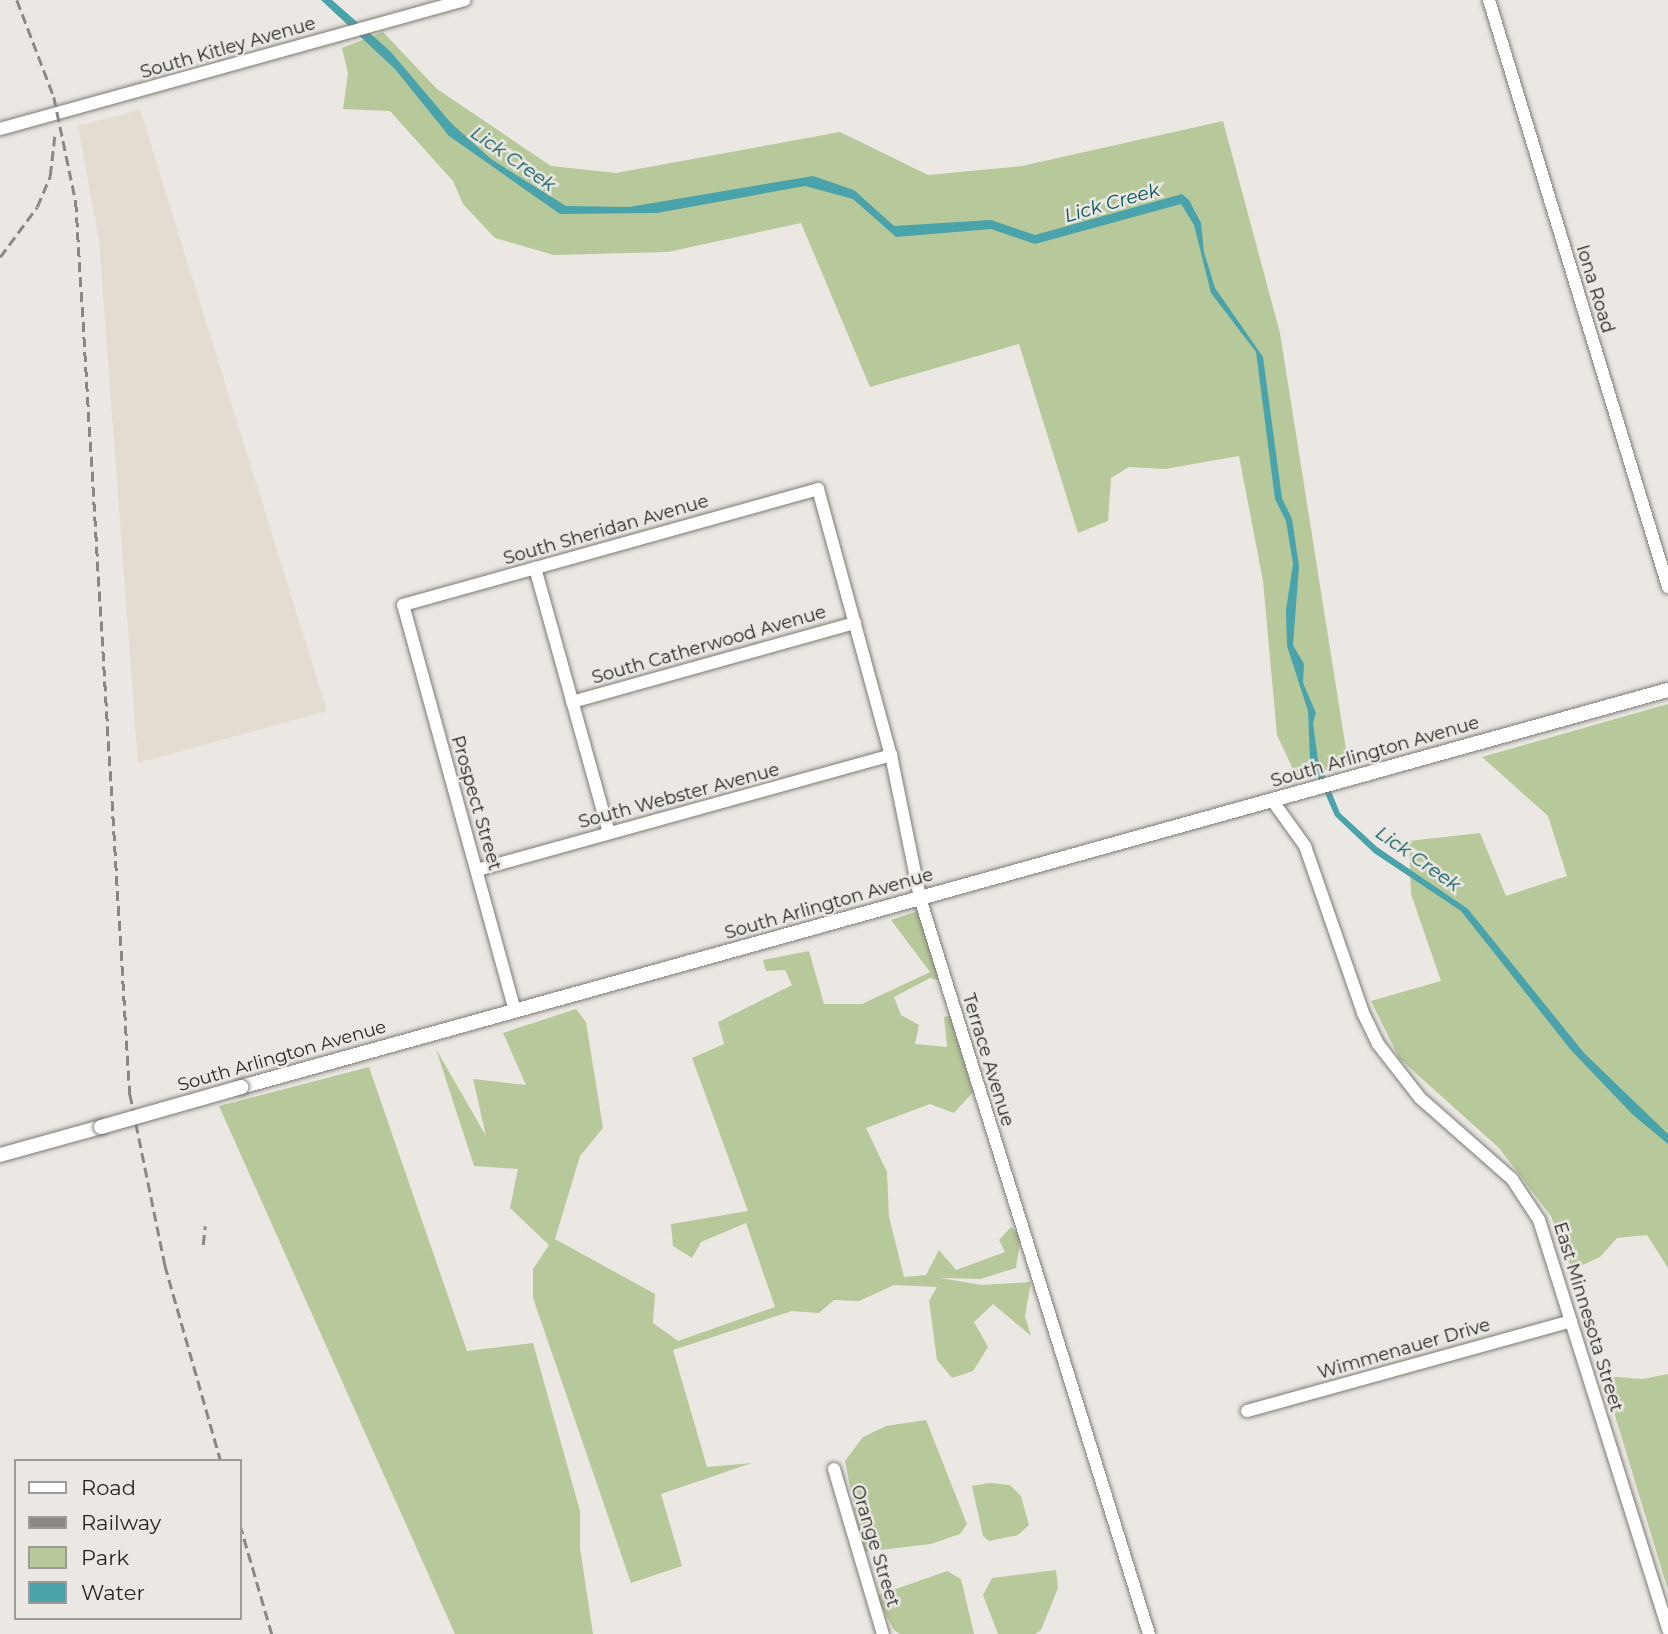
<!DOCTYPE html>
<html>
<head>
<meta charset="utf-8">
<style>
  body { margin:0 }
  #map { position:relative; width:1668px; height:1634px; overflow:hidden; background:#ebe8e3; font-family:Montserrat,sans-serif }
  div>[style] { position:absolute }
  .built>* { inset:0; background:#e2dcd1 }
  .green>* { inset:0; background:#b7c89a }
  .water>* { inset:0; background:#4aa3ab }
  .roads { filter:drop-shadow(0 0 2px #7d7b77) drop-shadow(0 0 2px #7d7b77) }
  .minor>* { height:12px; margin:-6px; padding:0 6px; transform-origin:6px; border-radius:6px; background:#fff }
  .major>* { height:14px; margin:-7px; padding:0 7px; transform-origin:7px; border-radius:7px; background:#fff }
  .rail>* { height:2.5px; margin-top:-1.25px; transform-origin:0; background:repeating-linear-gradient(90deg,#8a8885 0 10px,transparent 0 15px) }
  .bridges { filter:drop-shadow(0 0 2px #7d7b77) drop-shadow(0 0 2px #7d7b77) }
  .major-bridge>* { height:14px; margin:-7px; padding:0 7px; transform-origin:7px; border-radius:7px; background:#fff }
  span { translate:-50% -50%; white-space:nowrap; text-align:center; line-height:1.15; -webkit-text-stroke:5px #ebe8e3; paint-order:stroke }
  .street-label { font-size:18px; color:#272625 }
  .water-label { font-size:19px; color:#03565c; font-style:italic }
  .legend { position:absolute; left:14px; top:1459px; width:228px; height:161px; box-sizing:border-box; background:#ebe8e3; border:2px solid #9d9a97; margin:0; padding:9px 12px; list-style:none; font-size:21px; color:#272625 }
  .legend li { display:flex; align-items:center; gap:14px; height:35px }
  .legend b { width:35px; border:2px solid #9d9a97 }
</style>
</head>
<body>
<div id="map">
  <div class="built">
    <i style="clip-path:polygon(140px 110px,327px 711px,138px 763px,99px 240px,78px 126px)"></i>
  </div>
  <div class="green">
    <i style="clip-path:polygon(383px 32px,437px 89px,551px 166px,616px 173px,840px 132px,928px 175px,1022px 166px,1223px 121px,1280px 333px,1348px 762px,1298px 780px,1277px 735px,1263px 581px,1239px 456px,1165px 469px,1129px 467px,1111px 478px,1108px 521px,1078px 533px,1019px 344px,870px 387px,801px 223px,668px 252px,554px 255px,495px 238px,463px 204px,453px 181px,390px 111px,343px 109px,348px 73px,342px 48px)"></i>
    <i style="clip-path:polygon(1668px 704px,1668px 1268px,1647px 1235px,1617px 1238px,1600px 1257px,1572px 1270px,1551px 1216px,1499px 1148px,1399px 1058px,1371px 1001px,1441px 981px,1411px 894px,1409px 841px,1480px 833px,1506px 896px,1567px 876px,1548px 816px,1482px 757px)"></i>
    <i style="clip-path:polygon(918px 911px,939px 980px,930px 978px,894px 997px,901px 1015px,919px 1025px,915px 1044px,947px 1047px,944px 1017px,950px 1016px,973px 1092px,954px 1113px,930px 1104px,866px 1128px,887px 1172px,889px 1217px,904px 1277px,926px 1275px,939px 1250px,956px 1270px,1005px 1252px,999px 1240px,1011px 1227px,1021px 1236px,1016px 1268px,980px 1279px,940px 1278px,982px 1285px,1031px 1282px,1025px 1316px,1031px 1336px,993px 1304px,974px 1322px,988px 1347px,973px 1371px,952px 1378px,937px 1360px,929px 1301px,937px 1287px,894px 1285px,859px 1301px,834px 1300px,819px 1313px,792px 1311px,673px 1350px,707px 1467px,752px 1463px,661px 1494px,682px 1566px,631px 1583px,533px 1298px,533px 1269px,549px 1245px,510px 1208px,518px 1169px,474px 1166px,436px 1049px,486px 1136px,473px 1079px,526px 1085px,503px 1033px,576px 1009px,586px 1022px,603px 1128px,580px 1156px,555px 1239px,655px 1294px,653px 1323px,678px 1341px,775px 1307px,746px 1223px,701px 1242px,692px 1258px,673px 1246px,671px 1224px,748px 1211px,692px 1058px,724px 1044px,718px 1022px,792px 985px,785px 970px,766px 971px,763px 960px,809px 951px,824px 1004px,862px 1004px,930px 972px,891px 920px)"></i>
    <i style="clip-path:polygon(369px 1067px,467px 1351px,533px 1343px,580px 1511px,580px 1548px,593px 1634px,455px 1634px,219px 1106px)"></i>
    <i style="clip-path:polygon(1668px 1374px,1668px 1590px,1603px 1376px,1643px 1379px)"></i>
    <i style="clip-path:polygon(926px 1420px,967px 1524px,960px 1534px,931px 1544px,863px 1552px,845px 1461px,863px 1437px,886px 1426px)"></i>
    <i style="clip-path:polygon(990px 1483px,1010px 1485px,1021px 1496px,1029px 1525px,1018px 1535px,989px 1541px,983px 1536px,972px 1486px)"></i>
    <i style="clip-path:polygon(1056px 1570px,1058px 1588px,1041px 1630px,1035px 1634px,998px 1634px,983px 1595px,992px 1578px)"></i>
    <i style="clip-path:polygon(947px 1571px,961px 1579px,974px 1634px,900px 1634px,894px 1630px,876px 1596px)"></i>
  </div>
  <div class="water">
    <i style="clip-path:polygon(321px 0,332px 0,390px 51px,451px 123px,491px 159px,566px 206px,629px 207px,813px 176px,854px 190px,894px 226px,991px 220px,1035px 235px,1182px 194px,1189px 200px,1201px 223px,1204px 252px,1215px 288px,1263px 357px,1282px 498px,1292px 519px,1299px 566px,1293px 645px,1304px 664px,1303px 683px,1316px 713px,1313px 723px,1318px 760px,1340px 813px,1377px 847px,1468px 909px,1584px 1053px,1668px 1134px,1668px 1144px,1632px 1114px,1570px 1049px,1461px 911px,1374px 853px,1335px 816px,1310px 759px,1308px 711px,1287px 646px,1286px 610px,1293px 564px,1286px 521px,1275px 499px,1256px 352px,1211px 293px,1194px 225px,1181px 204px,1035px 244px,991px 229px,896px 237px,853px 199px,805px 186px,657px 213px,560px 214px,449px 136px,395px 69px)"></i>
  </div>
  <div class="roads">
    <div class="minor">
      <i style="left:1489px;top:0;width:614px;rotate:73.04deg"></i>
      <i style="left:0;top:129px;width:482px;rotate:-15.5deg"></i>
      <i style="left:535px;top:568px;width:275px;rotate:74.4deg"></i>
      <i style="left:572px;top:702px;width:294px;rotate:-15.6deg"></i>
      <i style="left:1272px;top:800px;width:57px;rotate:54.3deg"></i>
      <i style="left:1305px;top:846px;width:177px;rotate:70.8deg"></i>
      <i style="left:1363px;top:1013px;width:34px;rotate:64deg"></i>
      <i style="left:1378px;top:1044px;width:68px;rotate:52.1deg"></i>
      <i style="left:1420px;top:1098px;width:123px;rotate:41.4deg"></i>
      <i style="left:1512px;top:1179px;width:49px;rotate:56.6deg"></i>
      <i style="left:1539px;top:1220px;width:430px;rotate:72.5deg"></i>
      <i style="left:477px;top:870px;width:430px;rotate:-15.5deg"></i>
      <i style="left:515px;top:1011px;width:421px;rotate:-105.4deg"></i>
      <i style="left:403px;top:605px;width:431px;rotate:-15.6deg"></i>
      <i style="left:818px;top:489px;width:276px;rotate:74.7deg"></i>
      <i style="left:891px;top:755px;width:146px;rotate:78.5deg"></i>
      <i style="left:920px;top:898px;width:771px;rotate:72.72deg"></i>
      <i style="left:1247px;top:1411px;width:336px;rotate:-15.5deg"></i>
      <i style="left:834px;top:1469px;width:172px;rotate:73.5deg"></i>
    </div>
    <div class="major">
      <i style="left:241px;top:1087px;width:1481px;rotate:-15.55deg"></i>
      <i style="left:0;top:1155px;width:105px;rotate:-15.5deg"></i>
    </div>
  </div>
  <div class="rail">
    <i style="left:17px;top:0;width:104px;rotate:69.1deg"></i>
    <i style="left:54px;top:97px;width:107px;rotate:78.2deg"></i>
    <i style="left:76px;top:202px;width:894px;rotate:86.54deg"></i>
    <i style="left:130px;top:1094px;width:175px;rotate:78.4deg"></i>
    <i style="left:165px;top:1265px;width:204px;rotate:74.1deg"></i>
    <i style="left:0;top:257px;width:62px;rotate:-53.5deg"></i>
    <i style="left:37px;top:207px;width:34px;rotate:-67deg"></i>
    <i style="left:50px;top:176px;width:44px;rotate:-83.5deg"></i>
    <i style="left:203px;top:1245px;width:19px;rotate:-84deg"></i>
    <i style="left:240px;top:1524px;width:115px;rotate:73.8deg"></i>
  </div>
  <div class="bridges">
    <div class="major-bridge">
      <i style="left:101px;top:1127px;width:146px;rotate:-15.9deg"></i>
    </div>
  </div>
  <div class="street-label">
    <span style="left:228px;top:48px;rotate:-16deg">South Kitley Avenue</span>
    <span style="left:1595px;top:289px;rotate:73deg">Iona Road</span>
    <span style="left:606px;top:530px;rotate:-16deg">South Sheridan Avenue</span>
    <span style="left:709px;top:645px;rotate:-16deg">South Catherwood Avenue</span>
    <span style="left:1375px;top:752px;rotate:-16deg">South Arlington Avenue</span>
    <span style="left:679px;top:796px;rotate:-15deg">South Webster Avenue</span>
    <span style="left:476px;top:803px;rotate:74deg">Prospect Street</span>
    <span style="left:829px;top:904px;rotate:-16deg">South Arlington Avenue</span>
    <span style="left:282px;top:1056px;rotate:-16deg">South Arlington Avenue</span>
    <span style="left:988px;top:1060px;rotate:73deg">Terrace Avenue</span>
    <span style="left:1588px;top:1317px;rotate:73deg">East Minnesota Street</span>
    <span style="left:1404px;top:1349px;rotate:-16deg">Wimmenauer Drive</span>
    <span style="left:875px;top:1546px;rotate:73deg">Orange Street</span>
  </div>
  <div class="water-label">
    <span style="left:513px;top:159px;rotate:35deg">Lick Creek</span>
    <span style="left:1112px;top:203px;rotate:-16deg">Lick Creek</span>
    <span style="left:1418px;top:859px;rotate:35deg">Lick Creek</span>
  </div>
  <ul class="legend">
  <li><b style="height:9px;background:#fff"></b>Road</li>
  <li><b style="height:9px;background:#8a8885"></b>Railway</li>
  <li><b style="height:19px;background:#b7c89a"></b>Park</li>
  <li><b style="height:19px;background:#4aa3ab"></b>Water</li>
  </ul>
</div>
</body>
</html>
